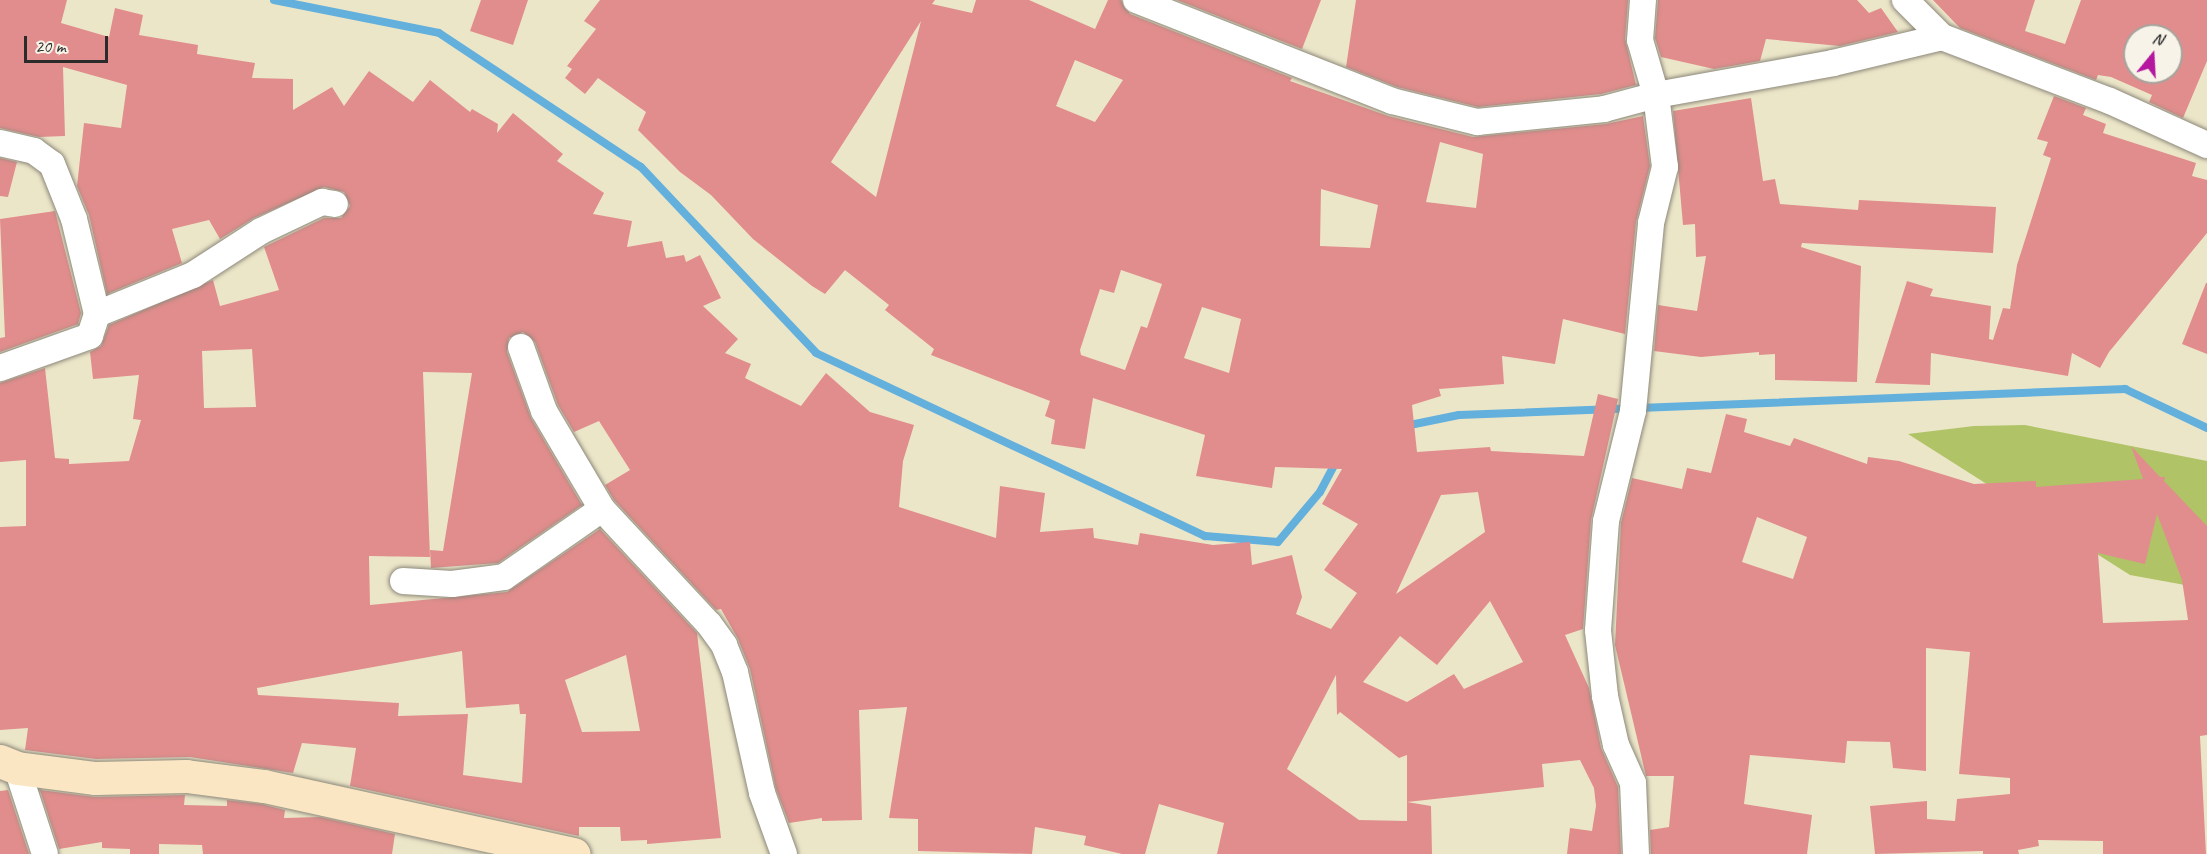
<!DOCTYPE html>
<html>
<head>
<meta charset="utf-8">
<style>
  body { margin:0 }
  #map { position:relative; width:2207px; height:854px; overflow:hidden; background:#ece6c9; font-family:Caveat,sans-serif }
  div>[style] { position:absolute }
  .green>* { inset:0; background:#b0c366 }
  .stream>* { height:8px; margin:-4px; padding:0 4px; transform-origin:4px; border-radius:4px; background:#63b0dd }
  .building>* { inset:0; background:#e18d8d }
  .roads { filter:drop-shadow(0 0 2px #8c887a) drop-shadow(0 0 2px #8c887a) }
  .street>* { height:26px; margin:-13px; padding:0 13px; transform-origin:13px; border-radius:13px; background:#fff }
  .secondary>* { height:33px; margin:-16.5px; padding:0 16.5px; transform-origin:16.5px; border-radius:16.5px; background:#fbe6c4 }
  span { translate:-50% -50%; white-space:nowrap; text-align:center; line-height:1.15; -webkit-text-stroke:5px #f7f3e8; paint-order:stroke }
  .north { position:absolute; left:2123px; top:24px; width:60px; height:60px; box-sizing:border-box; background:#f7f3e8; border:2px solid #a5a39c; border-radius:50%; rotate:18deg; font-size:16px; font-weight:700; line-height:24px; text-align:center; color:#2b2b2b }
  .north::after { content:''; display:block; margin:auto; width:21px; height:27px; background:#b5179e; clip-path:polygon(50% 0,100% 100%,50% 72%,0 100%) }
  .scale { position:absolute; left:24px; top:36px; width:84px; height:27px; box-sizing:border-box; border:3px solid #2b2b2b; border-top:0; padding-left:8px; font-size:18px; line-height:21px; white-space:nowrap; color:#2b2b2b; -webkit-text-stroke:4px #f7f3e8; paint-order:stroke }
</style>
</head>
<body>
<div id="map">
  <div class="green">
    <i style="clip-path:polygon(2025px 425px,2207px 461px,2207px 589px,2130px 575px,1908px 434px,1974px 426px)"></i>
  </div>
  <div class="stream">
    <i style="left:274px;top:0;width:168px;rotate:11.3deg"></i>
    <i style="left:439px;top:33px;width:242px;rotate:33.6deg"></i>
    <i style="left:641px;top:167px;width:255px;rotate:46.7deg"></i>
    <i style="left:816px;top:353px;width:430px;rotate:25.2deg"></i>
    <i style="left:1205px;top:536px;width:73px;rotate:4.7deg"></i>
    <i style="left:1278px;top:542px;width:65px;rotate:-50deg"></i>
    <i style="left:1320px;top:492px;width:36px;rotate:-62deg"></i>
    <i style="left:1405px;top:426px;width:55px;rotate:-11.5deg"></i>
    <i style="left:1459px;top:415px;width:667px;rotate:-2.24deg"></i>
    <i style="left:2125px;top:389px;width:91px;rotate:25.4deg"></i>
  </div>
  <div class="building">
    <i style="clip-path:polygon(evenodd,0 0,67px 0,61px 23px,109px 37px,115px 8px,143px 15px,139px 35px,198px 45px,197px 54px,255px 63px,252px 78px,293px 79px,293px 110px,332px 87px,344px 106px,369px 71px,413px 102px,430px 80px,470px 112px,472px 109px,498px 124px,497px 133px,513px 113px,563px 154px,557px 161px,604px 193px,593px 214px,632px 221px,627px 247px,662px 241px,666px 258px,684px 255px,686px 262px,700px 255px,721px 298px,703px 306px,738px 339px,725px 353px,751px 364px,745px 378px,801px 406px,826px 373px,870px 412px,914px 425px,903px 461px,899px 507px,996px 538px,1000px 486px,1045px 493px,1040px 532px,1093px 528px,1094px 538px,1138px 545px,1140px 533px,1213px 545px,1250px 542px,1252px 565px,1292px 555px,1302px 597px,1296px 614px,1331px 629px,1357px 593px,1324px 570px,1358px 524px,1322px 504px,1342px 469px,1275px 467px,1272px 488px,1196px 476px,1205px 435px,1093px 398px,1085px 449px,1051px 444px,1055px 420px,1045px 416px,1050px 401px,931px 355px,934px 349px,885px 310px,889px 305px,845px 270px,825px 294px,812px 286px,753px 239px,711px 195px,680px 172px,638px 130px,646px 112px,598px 78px,585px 94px,565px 78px,572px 69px,567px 66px,596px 29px,584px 21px,600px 0,935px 0,932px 4px,972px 13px,976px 0,1029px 0,1095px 29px,1108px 0,1121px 0,1130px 14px,1292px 78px,1290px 81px,1388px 116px,1473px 137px,1606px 124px,1643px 116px,1650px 166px,1636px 222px,1625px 334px,1563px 319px,1555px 364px,1502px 356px,1504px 384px,1439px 389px,1441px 396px,1412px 405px,1417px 452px,1490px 447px,1491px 451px,1584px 456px,1598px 394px,1618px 399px,1591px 520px,1583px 629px,1565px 635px,1589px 688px,1601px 748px,1618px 787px,1621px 854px,1567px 854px,1570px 828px,1592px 831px,1596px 806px,1594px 788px,1580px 760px,1542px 764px,1544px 787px,1407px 802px,1407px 755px,1399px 758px,1340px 712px,1337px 715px,1336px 675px,1287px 769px,1359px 820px,1407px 821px,1407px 802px,1431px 806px,1432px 854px,1217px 854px,1224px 823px,1159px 804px,1145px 854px,1122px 854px,1084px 845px,1086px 836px,1035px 827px,1032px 854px,918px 851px,918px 819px,889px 818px,907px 707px,859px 710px,862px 820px,822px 821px,822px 818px,789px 823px,776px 789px,750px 669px,738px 639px,721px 609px,716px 610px,614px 500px,605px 485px,630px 470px,599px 421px,574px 432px,558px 405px,535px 342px,523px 332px,509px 338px,507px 352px,531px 418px,582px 505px,498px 563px,431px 568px,430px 550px,443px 551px,472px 373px,423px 372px,430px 557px,369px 556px,370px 605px,507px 592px,600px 529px,697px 633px,721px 838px,647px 844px,647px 840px,621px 841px,620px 827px,579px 827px,579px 836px,350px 786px,356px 748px,302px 743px,293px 773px,190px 757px,96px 759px,25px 750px,28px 728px,0 730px,0 527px,26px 526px,26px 460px,0 462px,0 383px,45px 368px,55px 458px,69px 459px,69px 464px,129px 461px,141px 420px,133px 419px,139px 375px,93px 379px,90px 352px,101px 346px,109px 325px,213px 280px,220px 306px,279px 290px,264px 247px,324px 218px,341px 218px,350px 206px,344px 192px,324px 187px,254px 218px,220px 239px,209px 220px,172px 229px,182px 263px,107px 294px,89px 215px,77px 186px,84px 123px,121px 128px,127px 85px,63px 67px,65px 136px,39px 137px,0 128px,0 0,921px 21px,876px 197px,831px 162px,921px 21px,0 0,1075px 60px,1123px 80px,1095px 122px,1056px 106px,1075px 60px,0 0,1440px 142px,1483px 154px,1476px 208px,1426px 202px,1440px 142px,0 0,1321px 189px,1378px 205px,1370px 248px,1320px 246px,1321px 189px,0 0,1121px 270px,1162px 284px,1147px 328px,1141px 326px,1125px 370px,1081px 355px,1080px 350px,1100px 289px,1114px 293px,1121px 270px,0 0,1202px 307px,1241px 319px,1229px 373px,1184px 358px,1202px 307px,0 0,252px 349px,256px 407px,204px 408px,202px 351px,252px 349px,0 0,1478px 492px,1485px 532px,1396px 594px,1441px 495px,1478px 492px,0 0,1490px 601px,1523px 662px,1464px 689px,1454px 674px,1407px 702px,1363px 682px,1400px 636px,1437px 665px,1490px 601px,0 0,462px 651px,466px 708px,519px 704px,520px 714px,526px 714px,522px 783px,463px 775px,468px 714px,398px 716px,399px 703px,258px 695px,257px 688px,462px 651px,0 0,626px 655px,640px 731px,582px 732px,565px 680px,626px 655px)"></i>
    <i style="clip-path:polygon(481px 0,528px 0,513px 45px,470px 31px)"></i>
    <i style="clip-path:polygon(1177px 0,1321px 0,1302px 49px)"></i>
    <i style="clip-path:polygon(1356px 0,1628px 0,1625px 39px,1636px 85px,1601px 94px,1478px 107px,1397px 87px,1346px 67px)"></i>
    <i style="clip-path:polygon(1658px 0,1857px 0,1869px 13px,1881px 8px,1898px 32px,1840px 46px,1766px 39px,1760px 61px,1714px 69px,1661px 57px,1655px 38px)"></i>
    <i style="clip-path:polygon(evenodd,1933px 0,2035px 0,2025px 31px,2065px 44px,2081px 0,2207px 0,2207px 61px,2183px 118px,2149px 102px,2152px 95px,2111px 77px,2098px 75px,2096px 80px,1960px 28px,1933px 0,2135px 36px,2171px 36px,2171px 72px,2135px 72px,2135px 36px)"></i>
    <i style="clip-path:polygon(2054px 96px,2086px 108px,2083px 115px,2106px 124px,2103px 133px,2196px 163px,2192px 176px,2207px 180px,2207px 233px,2109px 352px,2100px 368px,2072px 353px,2068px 376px,1931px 353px,1930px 385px,1875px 383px,1907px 281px,1933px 289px,1930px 296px,1991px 306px,1989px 339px,1993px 340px,2003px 308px,2010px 309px,2017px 265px,2051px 158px,2043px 155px,2048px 142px,2037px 139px)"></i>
    <i style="clip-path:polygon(1751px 98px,1763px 181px,1775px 179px,1780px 204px,1858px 210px,1859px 200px,1996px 207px,1993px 253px,1802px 243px,1801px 247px,1861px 266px,1857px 382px,1775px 380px,1775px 354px,1759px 355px,1759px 352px,1701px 357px,1654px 351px,1658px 305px,1697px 311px,1706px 256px,1696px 257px,1695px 224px,1683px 225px,1673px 111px)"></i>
    <i style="clip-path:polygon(0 158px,17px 162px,8px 197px,0 196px)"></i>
    <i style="clip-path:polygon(55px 211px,81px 313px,78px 324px,0 352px,0 338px,5px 337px,0 219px)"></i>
    <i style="clip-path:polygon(2206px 283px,2207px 283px,2207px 354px,2182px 344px)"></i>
    <i style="clip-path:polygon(evenodd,1726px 414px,1747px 419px,1744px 432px,1790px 446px,1794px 438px,1867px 464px,1868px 457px,1899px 461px,1974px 484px,2036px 481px,2036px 487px,2143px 479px,2131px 446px,2160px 477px,2165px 477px,2164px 481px,2207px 526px,2207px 735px,2200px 736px,2206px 854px,2103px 854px,2103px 841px,2038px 840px,2039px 846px,2018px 850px,2019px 854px,1983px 854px,1983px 851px,1875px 854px,1870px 806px,1927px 801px,1927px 819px,1955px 821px,1957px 799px,2010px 794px,2010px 778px,1959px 774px,1970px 652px,1926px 648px,1926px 771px,1893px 768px,1890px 742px,1847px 741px,1845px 763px,1750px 755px,1744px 804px,1812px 815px,1807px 854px,1651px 854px,1650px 830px,1669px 827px,1674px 776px,1646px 776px,1615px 645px,1621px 523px,1632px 478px,1682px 489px,1687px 468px,1711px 473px,1726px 414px,2157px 514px,2182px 580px,2188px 620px,2103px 623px,2098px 553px,2145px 564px,2157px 514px,1726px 414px,1757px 517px,1807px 537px,1793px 579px,1742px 562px,1757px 517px)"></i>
    <i style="clip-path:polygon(8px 790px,29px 854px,0 854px,0 791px)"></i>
    <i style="clip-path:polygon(40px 790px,95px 797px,185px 795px,184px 805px,227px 806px,227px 800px,261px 804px,285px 810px,284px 818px,320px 817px,395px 834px,392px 854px,203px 854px,202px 845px,159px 844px,159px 854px,130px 854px,130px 849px,102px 848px,102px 842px,59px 849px)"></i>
  </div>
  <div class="roads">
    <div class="street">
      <i style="left:1136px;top:0;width:275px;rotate:21.5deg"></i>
      <i style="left:1392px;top:101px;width:88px;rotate:13.9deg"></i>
      <i style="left:1477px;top:122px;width:128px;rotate:-5.8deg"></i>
      <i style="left:1604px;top:109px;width:54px;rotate:-15.1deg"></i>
      <i style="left:1656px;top:95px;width:180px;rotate:-10.2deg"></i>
      <i style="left:1833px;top:63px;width:112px;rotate:-13.4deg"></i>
      <i style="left:1942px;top:37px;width:180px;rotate:20.9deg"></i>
      <i style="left:2110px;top:101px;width:107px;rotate:24.4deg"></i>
      <i style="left:1905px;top:0;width:52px;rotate:45deg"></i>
      <i style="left:0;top:143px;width:35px;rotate:13deg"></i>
      <i style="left:34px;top:151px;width:22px;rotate:36deg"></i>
      <i style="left:52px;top:164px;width:59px;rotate:68.2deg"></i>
      <i style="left:74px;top:219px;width:98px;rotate:76.4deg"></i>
      <i style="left:97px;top:314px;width:23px;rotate:108deg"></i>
      <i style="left:90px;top:336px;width:96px;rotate:160.4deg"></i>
      <i style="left:97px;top:314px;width:104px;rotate:-22.1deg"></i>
      <i style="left:193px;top:275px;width:81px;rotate:-32.9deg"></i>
      <i style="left:261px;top:231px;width:68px;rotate:-25.4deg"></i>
      <i style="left:322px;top:202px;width:13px;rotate:9deg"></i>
      <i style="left:521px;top:347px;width:68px;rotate:70.2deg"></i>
      <i style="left:544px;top:411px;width:114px;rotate:59.4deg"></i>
      <i style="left:602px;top:509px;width:157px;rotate:47.1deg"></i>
      <i style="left:709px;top:624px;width:26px;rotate:54deg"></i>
      <i style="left:724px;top:645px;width:29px;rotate:68deg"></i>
      <i style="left:735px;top:672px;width:124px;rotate:77.4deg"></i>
      <i style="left:762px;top:793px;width:65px;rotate:70.2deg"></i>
      <i style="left:403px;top:581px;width:49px;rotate:3.5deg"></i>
      <i style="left:452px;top:584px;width:52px;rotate:-7.7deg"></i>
      <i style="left:504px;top:577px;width:119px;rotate:-34.8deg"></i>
      <i style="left:17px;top:768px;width:90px;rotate:72deg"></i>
      <i style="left:1636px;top:854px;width:71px;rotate:-92.4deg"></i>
      <i style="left:1633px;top:783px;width:42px;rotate:-114.1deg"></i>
      <i style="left:1616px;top:745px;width:50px;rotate:-102.7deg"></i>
      <i style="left:1605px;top:696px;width:66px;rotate:-96.1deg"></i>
      <i style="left:1598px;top:630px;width:109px;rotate:-85.8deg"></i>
      <i style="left:1606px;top:521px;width:113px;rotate:-76.2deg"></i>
      <i style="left:1633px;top:411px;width:189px;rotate:-84.5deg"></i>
      <i style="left:1651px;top:223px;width:58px;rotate:-76deg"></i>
      <i style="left:1665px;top:167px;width:73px;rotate:-97.1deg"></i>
      <i style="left:1656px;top:95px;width:57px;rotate:-106.2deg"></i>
      <i style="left:1640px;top:40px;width:40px;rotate:-85.7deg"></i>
    </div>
    <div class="secondary">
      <i style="left:0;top:761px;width:18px;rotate:22deg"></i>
      <i style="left:17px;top:768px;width:79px;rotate:7.3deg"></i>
      <i style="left:95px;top:778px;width:91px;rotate:-1.3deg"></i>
      <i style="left:186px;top:776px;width:79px;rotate:7.3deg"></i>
      <i style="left:264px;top:786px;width:317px;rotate:12.4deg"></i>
    </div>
  </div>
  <div class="north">N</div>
  <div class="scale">20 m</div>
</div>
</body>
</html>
